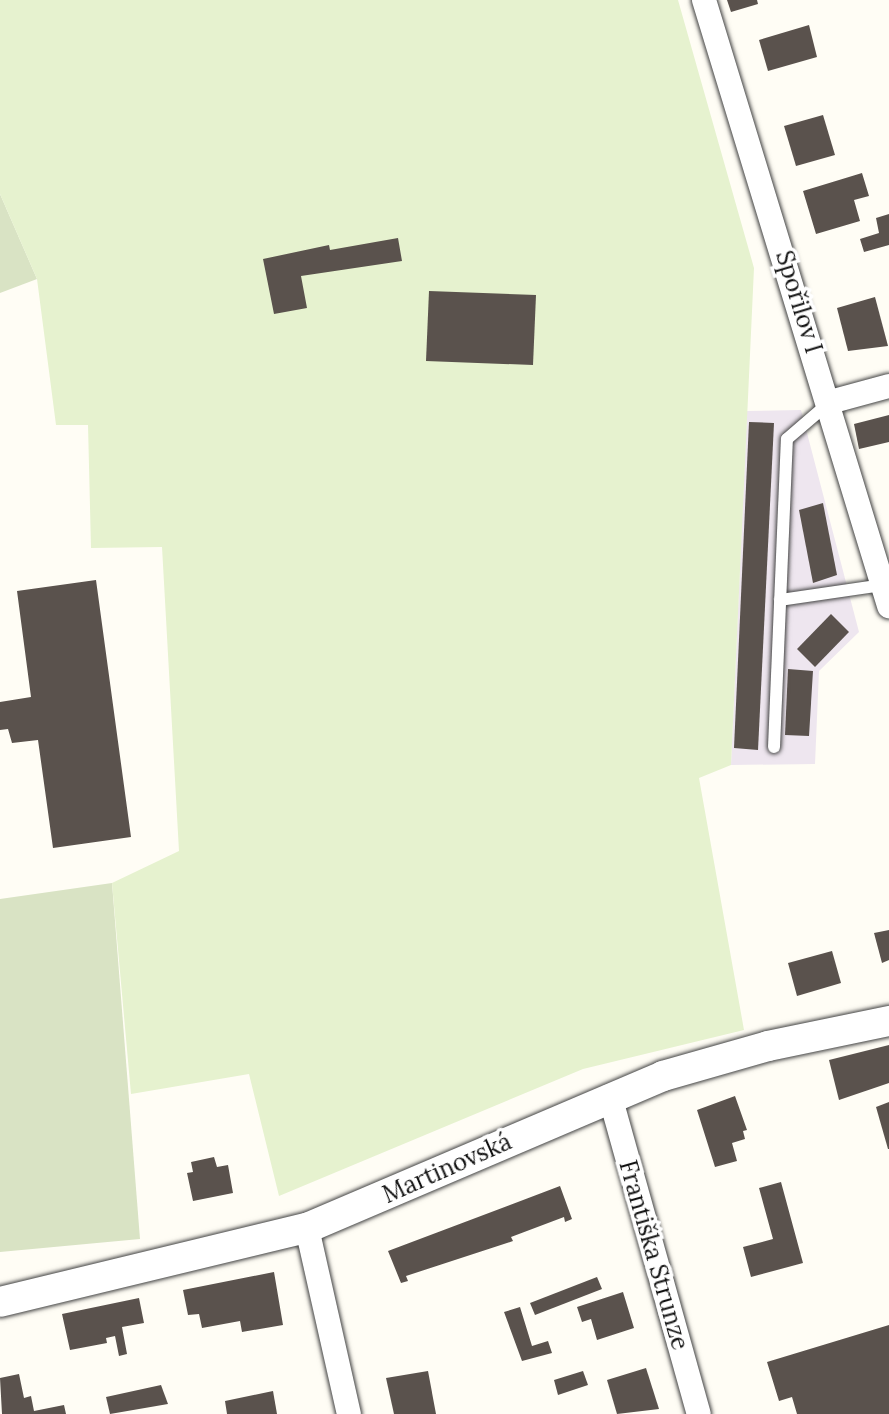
<!DOCTYPE html>
<html>
<head>
<meta charset="utf-8">
<style>
  body { margin:0 }
  #map { position:relative; width:889px; height:1414px; overflow:hidden; background:#fffdf5; font-family:Lora,serif }
  div>[style] { position:absolute }
  .industrial>* { inset:0; background:#eee6ef }
  .cemetery>* { inset:0; background:#d9e3c4 }
  .pitch>* { inset:0; background:#e6f2cf }
  .building>* { inset:0; background:#5a524d }
  .roads { filter:drop-shadow(0 0 2px #444) drop-shadow(0 0 2px #444) }
  .service>* { height:12px; margin:-6px; padding:0 6px; transform-origin:6px; border-radius:6px; background:#fff }
  .minor>* { height:24px; margin:-12px; padding:0 12px; transform-origin:12px; border-radius:12px; background:#fff }
  .tertiary>* { height:30px; margin:-15px; padding:0 15px; transform-origin:15px; border-radius:15px; background:#fff }
  span { translate:-50% -50%; white-space:nowrap; text-align:center; line-height:1.15; -webkit-text-stroke:7px #fff; paint-order:stroke }
  .street-label { font-size:24px; color:#111 }
</style>
</head>
<body>
<div id="map">
  <div class="industrial">
    <i style="clip-path:polygon(801px 410px,859px 632px,819px 671px,815px 764px,731px 765px,747px 411px)"></i>
  </div>
  <div class="cemetery">
    <i style="clip-path:polygon(0 194px,37px 279px,0 293px)"></i>
    <i style="clip-path:polygon(112px 883px,140px 1239px,0 1252px,0 899px)"></i>
  </div>
  <div class="pitch">
    <i style="clip-path:polygon(0 0,678px 0,754px 268px,731px 765px,699px 778px,744px 1030px,583px 1069px,279px 1196px,249px 1074px,131px 1094px,112px 883px,179px 851px,162px 547px,91px 548px,88px 425px,56px 425px,37px 279px,0 194px)"></i>
  </div>
  <div class="building">
    <i style="clip-path:polygon(727px 0,757px 0,758px 4px,731px 12px)"></i>
    <i style="clip-path:polygon(809px 25px,817px 57px,768px 71px,759px 40px)"></i>
    <i style="clip-path:polygon(823px 115px,835px 155px,796px 166px,784px 126px)"></i>
    <i style="clip-path:polygon(862px 173px,869px 196px,854px 200px,860px 221px,816px 234px,803px 191px)"></i>
    <i style="clip-path:polygon(889px 214px,889px 245px,864px 252px,860px 239px,879px 233px,876px 218px)"></i>
    <i style="clip-path:polygon(398px 238px,402px 261px,301px 276px,307px 308px,274px 314px,263px 259px,329px 245px,330px 250px)"></i>
    <i style="clip-path:polygon(429px 291px,536px 295px,533px 365px,426px 361px)"></i>
    <i style="clip-path:polygon(875px 297px,888px 346px,848px 351px,837px 308px)"></i>
    <i style="clip-path:polygon(889px 415px,889px 442px,859px 449px,854px 424px)"></i>
    <i style="clip-path:polygon(749px 422px,774px 423px,758px 750px,734px 748px)"></i>
    <i style="clip-path:polygon(823px 503px,837px 575px,813px 583px,799px 510px)"></i>
    <i style="clip-path:polygon(96px 580px,131px 837px,53px 848px,38px 740px,12px 743px,8px 729px,0 730px,0 702px,31px 697px,17px 591px)"></i>
    <i style="clip-path:polygon(831px 614px,849px 632px,815px 667px,797px 649px)"></i>
    <i style="clip-path:polygon(788px 669px,813px 671px,809px 736px,785px 735px)"></i>
    <i style="clip-path:polygon(889px 930px,889px 960px,882px 963px,874px 933px)"></i>
    <i style="clip-path:polygon(832px 951px,841px 983px,797px 996px,788px 963px)"></i>
    <i style="clip-path:polygon(889px 1045px,889px 1083px,839px 1100px,829px 1060px)"></i>
    <i style="clip-path:polygon(735px 1096px,747px 1130px,743px 1131px,745px 1139px,732px 1143px,737px 1161px,715px 1167px,697px 1110px)"></i>
    <i style="clip-path:polygon(889px 1102px,889px 1149px,888px 1149px,876px 1107px)"></i>
    <i style="clip-path:polygon(214px 1157px,217px 1167px,228px 1165px,233px 1193px,193px 1201px,187px 1173px,193px 1172px,191px 1162px)"></i>
    <i style="clip-path:polygon(781px 1182px,803px 1263px,751px 1277px,743px 1247px,773px 1239px,759px 1188px)"></i>
    <i style="clip-path:polygon(560px 1186px,572px 1219px,565px 1222px,564px 1217px,511px 1237px,513px 1241px,406px 1276px,408px 1281px,401px 1283px,388px 1251px)"></i>
    <i style="clip-path:polygon(274px 1272px,283px 1325px,242px 1332px,240px 1321px,202px 1328px,199px 1314px,188px 1315px,183px 1290px)"></i>
    <i style="clip-path:polygon(597px 1277px,602px 1289px,535px 1315px,530px 1303px)"></i>
    <i style="clip-path:polygon(623px 1292px,634px 1328px,597px 1340px,591px 1319px,582px 1322px,577px 1307px)"></i>
    <i style="clip-path:polygon(139px 1298px,144px 1323px,122px 1327px,127px 1354px,119px 1356px,115px 1336px,106px 1338px,107px 1343px,70px 1350px,62px 1314px)"></i>
    <i style="clip-path:polygon(520px 1307px,532px 1346px,548px 1341px,552px 1353px,522px 1361px,504px 1312px)"></i>
    <i style="clip-path:polygon(889px 1325px,889px 1414px,797px 1414px,792px 1397px,779px 1401px,767px 1362px)"></i>
    <i style="clip-path:polygon(646px 1368px,659px 1409px,617px 1414px,607px 1380px)"></i>
    <i style="clip-path:polygon(428px 1371px,436px 1414px,394px 1414px,386px 1378px)"></i>
    <i style="clip-path:polygon(583px 1371px,588px 1385px,558px 1395px,554px 1380px)"></i>
    <i style="clip-path:polygon(19px 1374px,24px 1398px,31px 1396px,34px 1411px,64px 1405px,66px 1414px,2px 1414px,0 1378px)"></i>
    <i style="clip-path:polygon(161px 1385px,168px 1404px,110px 1414px,106px 1397px)"></i>
    <i style="clip-path:polygon(273px 1391px,277px 1414px,227px 1414px,225px 1401px)"></i>
  </div>
  <div class="roads">
    <div class="service">
      <i style="left:780px;top:600px;width:104px;rotate:-8.3deg"></i>
      <i style="left:774px;top:747px;width:308px;rotate:-87.6deg"></i>
      <i style="left:787px;top:439px;width:57px;rotate:-40.7deg"></i>
    </div>
    <div class="minor">
      <i style="left:704px;top:0;width:634px;rotate:73.02deg"></i>
      <i style="left:830px;top:402px;width:61px;rotate:-15.2deg"></i>
      <i style="left:610px;top:1096px;width:330px;rotate:74.4deg"></i>
      <i style="left:307px;top:1228px;width:191px;rotate:77.3deg"></i>
    </div>
    <div class="tertiary">
      <i style="left:0;top:1302px;width:316px;rotate:-13.6deg"></i>
      <i style="left:307px;top:1228px;width:387px;rotate:-23.1deg"></i>
      <i style="left:663px;top:1076px;width:109px;rotate:-15.9deg"></i>
      <i style="left:768px;top:1046px;width:124px;rotate:-11.7deg"></i>
    </div>
  </div>
  <div class="street-label">
    <span style="left:799px;top:302px;rotate:73deg">Spořilov I</span>
    <span style="left:447px;top:1168px;rotate:-24deg">Martinovská</span>
    <span style="left:654px;top:1255px;rotate:74deg">Františka Strunze</span>
  </div>
</div>
</body>
</html>
